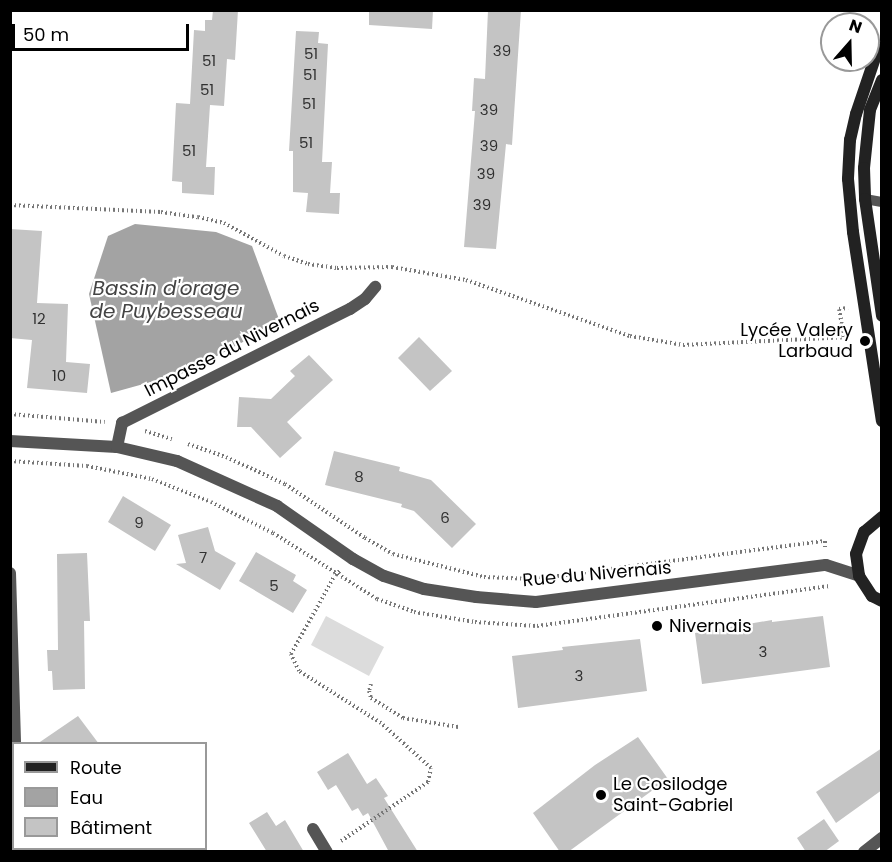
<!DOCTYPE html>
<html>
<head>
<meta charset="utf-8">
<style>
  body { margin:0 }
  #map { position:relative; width:892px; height:862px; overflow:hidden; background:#fff; font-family:Poppins,sans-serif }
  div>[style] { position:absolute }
  .green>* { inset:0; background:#dcdcdc }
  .water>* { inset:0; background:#a3a3a3 }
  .building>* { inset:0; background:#c4c4c4 }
  .path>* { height:4px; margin-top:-2px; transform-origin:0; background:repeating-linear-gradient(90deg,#777 0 1.5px,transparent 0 4.5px) }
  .service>* { height:10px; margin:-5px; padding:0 5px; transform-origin:5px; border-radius:5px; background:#555 }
  .minor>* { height:12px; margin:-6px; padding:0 6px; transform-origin:6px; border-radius:6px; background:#555 }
  .secondary>* { height:12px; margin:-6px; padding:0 6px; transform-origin:6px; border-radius:6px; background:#222 }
  .dots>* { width:16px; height:16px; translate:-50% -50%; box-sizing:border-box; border:3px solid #fff; border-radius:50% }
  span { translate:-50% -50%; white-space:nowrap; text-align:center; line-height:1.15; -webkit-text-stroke:4.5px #fff; paint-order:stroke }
  .number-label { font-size:15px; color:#313131 }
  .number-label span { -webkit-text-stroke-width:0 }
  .poi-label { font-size:18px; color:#000 }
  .right { translate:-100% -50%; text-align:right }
  .left { translate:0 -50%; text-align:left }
  .street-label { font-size:18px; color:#000 }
  .water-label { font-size:20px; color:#444; font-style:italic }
  .frame { position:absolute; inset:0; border:12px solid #000; pointer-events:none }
  .legend { position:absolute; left:12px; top:742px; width:195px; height:108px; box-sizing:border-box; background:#fff; border:2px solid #999; margin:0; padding:8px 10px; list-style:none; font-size:18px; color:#000 }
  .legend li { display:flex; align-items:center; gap:12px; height:30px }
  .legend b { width:30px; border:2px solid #999 }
  .north { position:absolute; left:820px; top:12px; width:60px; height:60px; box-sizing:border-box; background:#fff; border:2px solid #999; border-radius:50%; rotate:20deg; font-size:16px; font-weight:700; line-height:24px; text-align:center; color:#000 }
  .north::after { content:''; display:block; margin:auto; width:21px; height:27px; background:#000; clip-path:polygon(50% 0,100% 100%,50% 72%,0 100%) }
  .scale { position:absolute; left:12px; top:24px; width:177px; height:27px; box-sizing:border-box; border:3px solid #000; border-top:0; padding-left:8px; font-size:18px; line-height:21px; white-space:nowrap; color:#000; -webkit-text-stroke:4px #fff; paint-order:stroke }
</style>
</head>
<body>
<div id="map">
  <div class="green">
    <i style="clip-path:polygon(326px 616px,384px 647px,369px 676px,311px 645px)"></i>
  </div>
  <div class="water">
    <i style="clip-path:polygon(135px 224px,216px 232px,252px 246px,280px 322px,187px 372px,111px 393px,89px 294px,108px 236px)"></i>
  </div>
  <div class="building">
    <i style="clip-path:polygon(213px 10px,238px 10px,235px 60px,227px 59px,224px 106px,210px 105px,206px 167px,215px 167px,214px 195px,182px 193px,182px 182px,172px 181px,176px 103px,190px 104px,194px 30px,205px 31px,205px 20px,212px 20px)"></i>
    <i style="clip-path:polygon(369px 10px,433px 10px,432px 29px,369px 25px)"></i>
    <i style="clip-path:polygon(488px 10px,521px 10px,512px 145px,506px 144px,496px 249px,464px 247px,475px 111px,472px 111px,474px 78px,485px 79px)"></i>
    <i style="clip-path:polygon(296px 31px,319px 32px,318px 43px,328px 44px,322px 162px,332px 162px,330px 193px,340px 193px,339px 214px,306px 212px,308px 193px,293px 192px,293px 151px,289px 151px)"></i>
    <i style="clip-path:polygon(10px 229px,42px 231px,37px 303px,68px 304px,66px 362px,90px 364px,87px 393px,27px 388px,32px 340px,10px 338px)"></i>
    <i style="clip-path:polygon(419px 337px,452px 371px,430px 391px,398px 358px)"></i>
    <i style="clip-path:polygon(309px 355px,333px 380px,287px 422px,302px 438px,280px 458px,251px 427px,237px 427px,239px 397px,271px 399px,295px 376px,290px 371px)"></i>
    <i style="clip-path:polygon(334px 451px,400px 467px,399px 471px,431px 480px,476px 524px,452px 548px,414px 511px,401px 507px,402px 504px,325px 485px)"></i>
    <i style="clip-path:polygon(123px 496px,171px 525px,155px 551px,108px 522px)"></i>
    <i style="clip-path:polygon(208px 527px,215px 551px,236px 563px,220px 590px,176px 564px,186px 563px,178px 535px)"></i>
    <i style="clip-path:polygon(256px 552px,296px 575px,293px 581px,307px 590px,293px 613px,239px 581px)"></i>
    <i style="clip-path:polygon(87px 553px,90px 621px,84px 621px,85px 689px,53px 690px,52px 671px,48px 671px,47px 650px,58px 650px,57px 554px)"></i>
    <i style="clip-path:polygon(823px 616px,830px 667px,702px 684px,695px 633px,772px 620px,772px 622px)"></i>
    <i style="clip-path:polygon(640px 639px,647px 691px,518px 708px,512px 656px,563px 650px,562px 647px)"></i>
    <i style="clip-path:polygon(78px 716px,99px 744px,37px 744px)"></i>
    <i style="clip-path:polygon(638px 737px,668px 779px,568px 852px,560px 852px,533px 813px,595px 765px)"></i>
    <i style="clip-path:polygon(882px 748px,882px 790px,836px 823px,816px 792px)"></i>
    <i style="clip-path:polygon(348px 753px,367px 784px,376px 778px,388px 796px,384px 798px,418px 852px,389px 852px,368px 813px,363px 816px,358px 808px,352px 811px,336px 785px,328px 790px,317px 772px)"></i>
    <i style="clip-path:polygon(267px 812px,276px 826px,285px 820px,304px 852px,267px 852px,249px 823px)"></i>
    <i style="clip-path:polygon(824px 819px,839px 841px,824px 852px,806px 852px,797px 838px)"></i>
  </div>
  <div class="path">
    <i style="left:10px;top:205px;width:151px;rotate:2.7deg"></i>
    <i style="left:161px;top:212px;width:37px;rotate:8deg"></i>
    <i style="left:198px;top:217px;width:27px;rotate:13deg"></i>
    <i style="left:224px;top:223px;width:68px;rotate:28.8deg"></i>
    <i style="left:284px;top:256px;width:25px;rotate:18deg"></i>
    <i style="left:308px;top:264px;width:29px;rotate:8deg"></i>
    <i style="left:337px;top:268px;width:55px;rotate:-1deg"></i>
    <i style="left:392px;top:267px;width:75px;rotate:10deg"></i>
    <i style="left:466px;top:280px;width:173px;rotate:18.9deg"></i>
    <i style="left:630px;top:336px;width:54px;rotate:9.6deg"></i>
    <i style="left:683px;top:345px;width:161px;rotate:-2.8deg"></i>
    <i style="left:844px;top:337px;width:28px;rotate:-100deg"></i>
    <i style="left:839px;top:309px;width:9px;rotate:-6deg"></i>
    <i style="left:10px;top:414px;width:95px;rotate:4.8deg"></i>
    <i style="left:145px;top:431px;width:28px;rotate:17deg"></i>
    <i style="left:188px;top:444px;width:40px;rotate:18.9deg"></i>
    <i style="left:226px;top:457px;width:65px;rotate:24.6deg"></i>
    <i style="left:285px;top:484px;width:97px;rotate:34deg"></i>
    <i style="left:365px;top:538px;width:32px;rotate:30deg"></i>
    <i style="left:393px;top:554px;width:94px;rotate:14.2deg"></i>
    <i style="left:484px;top:577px;width:51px;rotate:2.2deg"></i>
    <i style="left:535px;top:579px;width:292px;rotate:-7.5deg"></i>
    <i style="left:825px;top:541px;width:8px;rotate:90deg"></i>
    <i style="left:10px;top:461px;width:77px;rotate:3.7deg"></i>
    <i style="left:87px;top:466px;width:66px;rotate:11.3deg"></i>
    <i style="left:152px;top:479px;width:63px;rotate:21.3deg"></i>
    <i style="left:211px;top:502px;width:69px;rotate:26.6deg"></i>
    <i style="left:273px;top:533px;width:123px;rotate:32.4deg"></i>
    <i style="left:377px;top:599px;width:39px;rotate:19deg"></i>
    <i style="left:414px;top:612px;width:62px;rotate:9.3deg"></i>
    <i style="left:475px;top:622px;width:62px;rotate:3.7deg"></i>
    <i style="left:537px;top:626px;width:295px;rotate:-7.8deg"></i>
    <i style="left:371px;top:684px;width:7px;rotate:106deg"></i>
    <i style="left:369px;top:691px;width:7px;rotate:74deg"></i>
    <i style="left:371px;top:698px;width:38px;rotate:32deg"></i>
    <i style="left:403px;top:718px;width:56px;rotate:9.3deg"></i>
    <i style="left:341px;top:841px;width:105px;rotate:-34.1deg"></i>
    <i style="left:428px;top:782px;width:14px;rotate:-78deg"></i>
    <i style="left:431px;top:768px;width:67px;rotate:-138deg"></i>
    <i style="left:381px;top:723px;width:97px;rotate:-147.6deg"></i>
    <i style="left:299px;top:671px;width:19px;rotate:-115deg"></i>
    <i style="left:291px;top:654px;width:90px;rotate:-60.9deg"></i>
    <i style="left:335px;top:575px;width:8px;rotate:-40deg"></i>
  </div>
  <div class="service">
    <i style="left:865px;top:199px;width:17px;rotate:10deg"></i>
  </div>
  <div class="minor">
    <i style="left:10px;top:441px;width:107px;rotate:3.2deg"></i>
    <i style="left:117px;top:447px;width:62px;rotate:13.1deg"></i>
    <i style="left:177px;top:461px;width:110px;rotate:24.2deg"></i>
    <i style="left:277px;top:506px;width:93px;rotate:34.9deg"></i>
    <i style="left:353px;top:559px;width:35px;rotate:29deg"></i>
    <i style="left:384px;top:576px;width:42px;rotate:18deg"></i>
    <i style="left:424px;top:589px;width:53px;rotate:8.7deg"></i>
    <i style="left:476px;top:597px;width:60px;rotate:4.8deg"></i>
    <i style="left:536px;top:602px;width:292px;rotate:-7.3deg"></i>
    <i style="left:826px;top:565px;width:35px;rotate:18deg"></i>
    <i style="left:117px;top:447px;width:25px;rotate:-78deg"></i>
    <i style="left:122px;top:423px;width:255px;rotate:-26.6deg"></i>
    <i style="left:350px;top:309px;width:18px;rotate:-34deg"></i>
    <i style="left:365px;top:299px;width:16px;rotate:-50deg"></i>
    <i style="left:10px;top:573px;width:171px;rotate:88.3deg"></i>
    <i style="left:313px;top:829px;width:27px;rotate:59deg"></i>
    <i style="left:17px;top:848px;width:4px;rotate:90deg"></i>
    <i style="left:864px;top:852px;width:23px;rotate:-38deg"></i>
  </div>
  <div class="secondary">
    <i style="left:882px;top:49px;width:8px;rotate:135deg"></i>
    <i style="left:876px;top:55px;width:62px;rotate:108.7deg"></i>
    <i style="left:856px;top:114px;width:27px;rotate:103deg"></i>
    <i style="left:850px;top:140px;width:39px;rotate:93deg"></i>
    <i style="left:848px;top:179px;width:53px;rotate:84.6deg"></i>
    <i style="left:853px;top:232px;width:191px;rotate:81.3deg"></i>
    <i style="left:882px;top:80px;width:32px;rotate:112deg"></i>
    <i style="left:870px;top:110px;width:58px;rotate:95.9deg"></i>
    <i style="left:864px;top:168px;width:31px;rotate:88deg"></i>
    <i style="left:865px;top:199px;width:118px;rotate:81.7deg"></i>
    <i style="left:882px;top:517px;width:23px;rotate:140deg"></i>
    <i style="left:864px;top:532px;width:23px;rotate:110deg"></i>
    <i style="left:856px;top:554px;width:22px;rotate:82deg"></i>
    <i style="left:859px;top:576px;width:24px;rotate:57deg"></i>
    <i style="left:872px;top:596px;width:11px;rotate:27deg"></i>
  </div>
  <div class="dots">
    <i style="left:865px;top:341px;background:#000"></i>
    <i style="left:657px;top:626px;background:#000"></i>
    <i style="left:601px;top:795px;background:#000"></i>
  </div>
  <div class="number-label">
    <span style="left:502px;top:51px">39</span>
    <span style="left:311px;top:54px">51</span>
    <span style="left:209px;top:61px">51</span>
    <span style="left:310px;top:75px">51</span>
    <span style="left:207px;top:90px">51</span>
    <span style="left:309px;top:104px">51</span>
    <span style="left:489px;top:110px">39</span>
    <span style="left:306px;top:143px">51</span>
    <span style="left:489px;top:146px">39</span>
    <span style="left:189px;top:151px">51</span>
    <span style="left:486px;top:174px">39</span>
    <span style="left:482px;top:205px">39</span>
    <span style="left:39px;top:319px">12</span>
    <span style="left:59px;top:376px">10</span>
    <span style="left:359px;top:477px">8</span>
    <span style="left:445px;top:518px">6</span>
    <span style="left:139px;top:523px">9</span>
    <span style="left:203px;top:558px">7</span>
    <span style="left:274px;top:586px">5</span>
    <span style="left:763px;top:652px">3</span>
    <span style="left:579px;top:676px">3</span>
  </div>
  <div class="poi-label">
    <span class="right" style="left:853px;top:341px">Lycée Valery<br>Larbaud</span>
    <span class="left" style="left:669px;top:626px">Nivernais</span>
    <span class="left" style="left:613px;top:795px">Le Cosilodge<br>Saint-Gabriel</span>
  </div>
  <div class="street-label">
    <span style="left:232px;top:348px;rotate:-27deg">Impasse du Nivernais</span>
    <span style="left:597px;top:574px;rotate:-5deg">Rue du Nivernais</span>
  </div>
  <div class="water-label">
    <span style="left:166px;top:300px">Bassin d'orage<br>de Puybesseau</span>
  </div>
  <div class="frame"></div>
  <ul class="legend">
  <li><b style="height:8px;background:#222"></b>Route</li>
  <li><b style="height:16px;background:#a3a3a3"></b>Eau</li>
  <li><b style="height:16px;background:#c4c4c4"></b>Bâtiment</li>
  </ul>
  <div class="north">N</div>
  <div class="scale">50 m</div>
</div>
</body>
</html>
